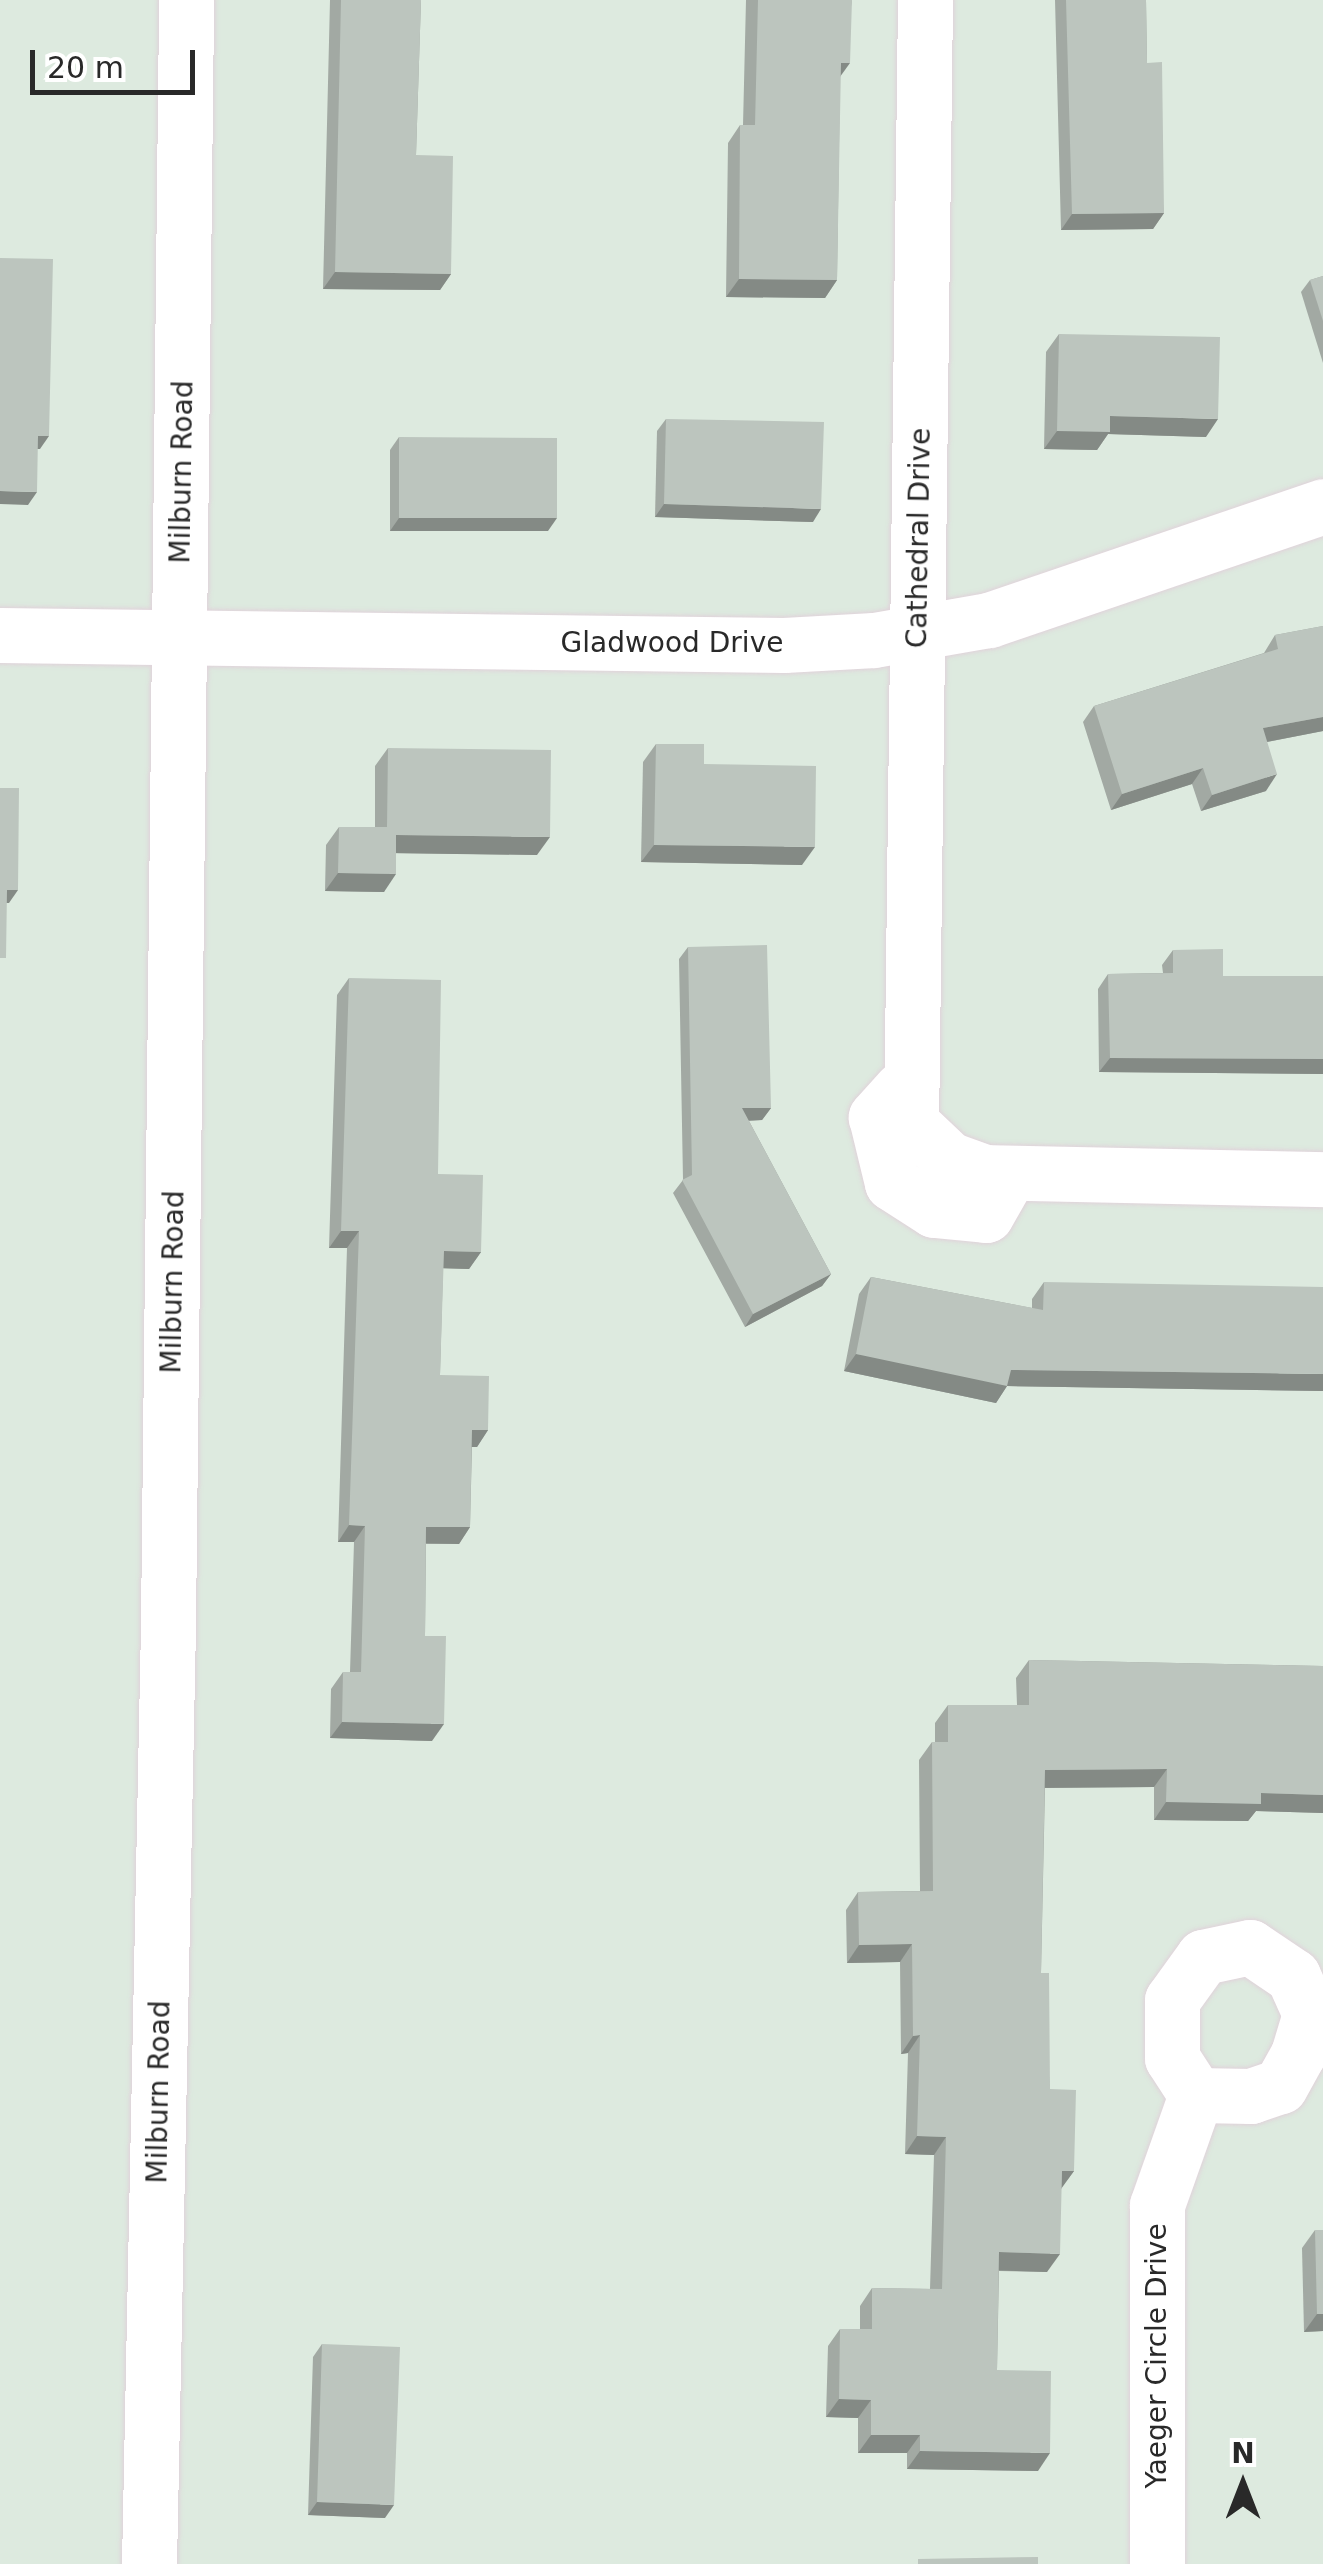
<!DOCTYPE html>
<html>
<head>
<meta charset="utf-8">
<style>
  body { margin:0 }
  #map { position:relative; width:1323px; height:2564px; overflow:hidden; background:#ddeadf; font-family:"DejaVu Sans",sans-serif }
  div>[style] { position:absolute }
  .roads { filter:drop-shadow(0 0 2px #e0d2da) drop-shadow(0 0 2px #e0d2da) }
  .minor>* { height:55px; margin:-27.5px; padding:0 27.5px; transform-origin:27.5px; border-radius:27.5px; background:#fff }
  .wall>* { inset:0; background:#a2a9a3 }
  .shaded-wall>* { inset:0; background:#848a85 }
  .building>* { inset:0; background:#bcc5be }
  span { translate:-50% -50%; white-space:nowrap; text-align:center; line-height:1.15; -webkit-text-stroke:10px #fff; paint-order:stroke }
  .street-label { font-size:28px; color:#292929 }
  .north { position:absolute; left:1193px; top:2434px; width:100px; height:100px; -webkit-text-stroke:8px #fff; paint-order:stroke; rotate:0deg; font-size:28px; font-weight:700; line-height:40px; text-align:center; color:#292929 }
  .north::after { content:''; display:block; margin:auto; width:35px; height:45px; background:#292929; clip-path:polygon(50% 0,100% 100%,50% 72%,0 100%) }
  .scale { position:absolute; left:30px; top:50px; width:165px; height:45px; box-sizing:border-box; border:5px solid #292929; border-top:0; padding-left:12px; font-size:30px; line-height:35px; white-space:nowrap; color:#292929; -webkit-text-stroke:8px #fff; paint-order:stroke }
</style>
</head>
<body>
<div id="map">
  <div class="roads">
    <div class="minor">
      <i style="left:925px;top:0;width:1123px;rotate:90.71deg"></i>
      <i style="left:911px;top:1123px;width:52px;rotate:43.5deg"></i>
      <i style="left:949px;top:1159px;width:37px;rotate:20deg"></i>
      <i style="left:984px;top:1172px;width:339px;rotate:1.2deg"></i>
      <i style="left:0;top:635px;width:784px;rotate:0.73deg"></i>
      <i style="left:784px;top:645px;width:90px;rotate:-3.2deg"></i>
      <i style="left:874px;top:640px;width:117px;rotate:-9.9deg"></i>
      <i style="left:989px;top:620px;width:353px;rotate:-18.8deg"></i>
      <i style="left:901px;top:1089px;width:38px;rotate:132deg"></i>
      <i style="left:876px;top:1117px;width:68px;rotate:76.4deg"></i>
      <i style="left:892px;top:1183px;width:50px;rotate:32.7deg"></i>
      <i style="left:934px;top:1210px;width:52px;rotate:5.5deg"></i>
      <i style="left:986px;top:1215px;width:48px;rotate:-60.3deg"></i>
      <i style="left:1250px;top:1947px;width:52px;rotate:34deg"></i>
      <i style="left:1293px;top:1976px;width:42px;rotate:65.9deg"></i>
      <i style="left:1310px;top:2014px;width:42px;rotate:106.7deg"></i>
      <i style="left:1298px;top:2054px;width:37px;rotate:119deg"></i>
      <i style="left:1280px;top:2086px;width:31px;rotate:161deg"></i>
      <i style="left:1251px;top:2096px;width:55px;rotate:-179deg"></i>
      <i style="left:1196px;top:2095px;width:44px;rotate:-123deg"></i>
      <i style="left:1172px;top:2058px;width:58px;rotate:-90deg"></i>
      <i style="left:1172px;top:2000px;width:53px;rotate:-54.2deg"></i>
      <i style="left:1203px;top:1957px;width:48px;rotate:-12deg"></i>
      <i style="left:149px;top:2564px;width:941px;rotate:-88.84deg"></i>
      <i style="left:168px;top:1623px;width:1623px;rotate:-89.36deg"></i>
      <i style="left:1157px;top:2564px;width:359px;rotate:-90deg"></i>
      <i style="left:1157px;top:2205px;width:117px;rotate:-70.5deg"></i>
    </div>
  </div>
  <div class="wall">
    <i style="clip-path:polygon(330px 0,421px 0,416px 155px,451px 274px,440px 290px,323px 289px)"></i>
    <i style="clip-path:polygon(746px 0,852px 0,840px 77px,837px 280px,825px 298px,726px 297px,728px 143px,740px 125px,743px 125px)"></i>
    <i style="clip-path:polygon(1055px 0,1146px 0,1147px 63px,1164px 213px,1153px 229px,1061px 230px)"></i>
    <i style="clip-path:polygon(1323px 276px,1323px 363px,1301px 292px,1310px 280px)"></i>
    <i style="clip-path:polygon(1059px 334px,1206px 437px,1108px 434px,1097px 450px,1044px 449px,1046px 352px)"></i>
    <i style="clip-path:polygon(666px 419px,813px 522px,655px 517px,657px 431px)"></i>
    <i style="clip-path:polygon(399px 437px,548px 531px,390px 531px,390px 450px)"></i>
    <i style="clip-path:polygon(1323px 626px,1323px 731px,1267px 742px,1266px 791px,1201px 811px,1192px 784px,1111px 810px,1083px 722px,1094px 706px,1264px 653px,1275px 635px)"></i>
    <i style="clip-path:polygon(656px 744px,704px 764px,802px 865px,641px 862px,643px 762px)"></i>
    <i style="clip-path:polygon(388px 748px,537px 855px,396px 853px,384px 892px,325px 891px,326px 845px,339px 827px,375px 827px,375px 766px)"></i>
    <i style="clip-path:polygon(688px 947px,771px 1108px,762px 1120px,749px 1121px,831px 1274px,822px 1286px,745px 1327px,673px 1193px,683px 1180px,679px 959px)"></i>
    <i style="clip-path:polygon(1173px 950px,1223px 976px,1323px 976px,1323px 1074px,1099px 1072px,1098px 989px,1108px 974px,1163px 973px,1162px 965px)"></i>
    <i style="clip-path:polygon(349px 978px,438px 1174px,481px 1252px,469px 1269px,443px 1268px,440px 1375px,488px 1430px,477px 1447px,472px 1447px,470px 1527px,459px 1544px,426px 1544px,425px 1636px,432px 1741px,330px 1738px,331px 1689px,343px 1672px,350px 1672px,354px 1542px,338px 1542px,347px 1248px,329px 1248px,337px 995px)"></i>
    <i style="clip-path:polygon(871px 1277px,1032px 1308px,1032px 1299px,1044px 1282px,1323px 1391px,1007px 1386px,996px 1403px,844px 1371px,859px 1294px)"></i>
    <i style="clip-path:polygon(1029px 1660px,1323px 1666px,1323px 1813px,1256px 1811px,1248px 1821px,1154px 1820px,1154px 1787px,1045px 1788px,1041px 1973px,1050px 2089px,1074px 2171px,1061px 2188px,1047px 2272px,999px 2271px,997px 2370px,1038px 2471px,907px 2469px,907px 2453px,858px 2453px,858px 2418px,826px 2417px,828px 2346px,840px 2329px,860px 2329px,860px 2306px,872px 2288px,930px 2289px,934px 2155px,905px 2154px,908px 2053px,901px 2054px,900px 1962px,847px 1963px,846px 1910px,858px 1892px,920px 1891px,919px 1760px,932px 1742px,935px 1742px,935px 1723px,948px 1705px,1017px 1705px,1016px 1678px)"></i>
    <i style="clip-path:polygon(1315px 2230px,1323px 2230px,1323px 2331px,1304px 2332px,1302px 2248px)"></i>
    <i style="clip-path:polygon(322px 2344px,385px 2518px,308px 2515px,313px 2357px)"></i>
  </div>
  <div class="shaded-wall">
    <i style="clip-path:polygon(841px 63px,850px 63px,837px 81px)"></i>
    <i style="clip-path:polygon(1164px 213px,1153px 229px,1061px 230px,1072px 214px)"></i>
    <i style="clip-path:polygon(335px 272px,451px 274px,440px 290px,323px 289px)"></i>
    <i style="clip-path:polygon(739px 279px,837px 280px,825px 298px,726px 297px)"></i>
    <i style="clip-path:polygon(1110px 416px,1218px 419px,1206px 437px,1108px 434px,1097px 450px,1044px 449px,1057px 431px)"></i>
    <i style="clip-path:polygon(38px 436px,49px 436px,40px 449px,29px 449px)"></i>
    <i style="clip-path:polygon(0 491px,37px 492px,28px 505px,0 504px)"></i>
    <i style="clip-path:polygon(664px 504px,821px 509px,813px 522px,655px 517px)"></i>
    <i style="clip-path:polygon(399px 518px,557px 518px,548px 531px,390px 531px)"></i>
    <i style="clip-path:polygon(1323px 717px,1323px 731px,1251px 745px,1263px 728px)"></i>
    <i style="clip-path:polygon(1203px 768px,1192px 784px,1111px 810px,1122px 794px)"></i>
    <i style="clip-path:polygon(1277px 774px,1266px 791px,1201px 811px,1212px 795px)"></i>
    <i style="clip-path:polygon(396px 835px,550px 837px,537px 855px,384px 853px)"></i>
    <i style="clip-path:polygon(654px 845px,815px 847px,802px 865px,641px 862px)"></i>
    <i style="clip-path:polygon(338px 873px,396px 874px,384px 892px,325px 891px)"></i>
    <i style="clip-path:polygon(7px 890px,18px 890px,9px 903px,0 903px)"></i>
    <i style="clip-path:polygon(1110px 1058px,1323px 1059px,1323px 1074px,1099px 1072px)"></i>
    <i style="clip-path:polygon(742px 1108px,771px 1108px,762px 1120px,733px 1121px)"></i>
    <i style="clip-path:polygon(341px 1231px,359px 1231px,347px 1248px,329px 1248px)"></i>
    <i style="clip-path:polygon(444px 1251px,481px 1252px,469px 1269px,432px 1268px)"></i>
    <i style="clip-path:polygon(831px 1274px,822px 1286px,745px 1327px,753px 1314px)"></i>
    <i style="clip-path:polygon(856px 1354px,1011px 1370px,1323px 1374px,1323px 1391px,1007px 1386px,996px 1403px,844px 1371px)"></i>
    <i style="clip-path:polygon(472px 1430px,488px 1430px,477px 1447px,460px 1447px)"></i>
    <i style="clip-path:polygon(349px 1525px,365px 1526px,354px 1542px,338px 1542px)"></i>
    <i style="clip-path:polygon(426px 1527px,470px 1527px,459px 1544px,414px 1543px)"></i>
    <i style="clip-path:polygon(342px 1722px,444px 1724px,432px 1741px,330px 1738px)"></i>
    <i style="clip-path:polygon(1167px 1769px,1154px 1787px,1033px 1788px,1045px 1770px)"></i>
    <i style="clip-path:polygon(1261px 1793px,1323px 1795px,1323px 1813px,1256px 1811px,1248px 1821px,1154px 1820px,1166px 1802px)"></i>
    <i style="clip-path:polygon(912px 1944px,900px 1962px,847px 1963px,859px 1945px)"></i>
    <i style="clip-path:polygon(920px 2035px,908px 2053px,901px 2054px,913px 2036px)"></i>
    <i style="clip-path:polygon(917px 2136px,946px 2137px,934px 2155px,905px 2154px)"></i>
    <i style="clip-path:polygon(1062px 2171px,1074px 2171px,1061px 2189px)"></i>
    <i style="clip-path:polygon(999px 2252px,1060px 2254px,1047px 2272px,986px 2270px)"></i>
    <i style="clip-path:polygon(1317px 2314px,1323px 2314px,1323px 2331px,1304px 2332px)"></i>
    <i style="clip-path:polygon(839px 2399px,871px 2400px,858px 2418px,826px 2417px)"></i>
    <i style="clip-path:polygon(871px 2435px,920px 2435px,907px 2453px,858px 2453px)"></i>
    <i style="clip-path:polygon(920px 2451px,1050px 2453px,1038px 2471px,907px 2469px)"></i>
    <i style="clip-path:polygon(317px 2502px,394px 2505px,385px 2518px,308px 2515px)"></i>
  </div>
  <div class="building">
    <i style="clip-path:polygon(341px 0,421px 0,416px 155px,453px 156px,451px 274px,335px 272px)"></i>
    <i style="clip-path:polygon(758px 0,852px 0,850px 63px,841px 63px,837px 280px,739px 279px,740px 125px,755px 125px)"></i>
    <i style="clip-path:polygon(1066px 0,1146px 0,1147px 63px,1162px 62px,1164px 213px,1072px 214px)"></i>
    <i style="clip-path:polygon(0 258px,53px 259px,49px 436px,38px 436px,37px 492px,0 491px)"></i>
    <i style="clip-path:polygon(1323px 276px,1323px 321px,1310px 280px)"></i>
    <i style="clip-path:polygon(1059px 334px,1220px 337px,1218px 419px,1110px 416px,1110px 432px,1057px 431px)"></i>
    <i style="clip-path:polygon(666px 419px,824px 422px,821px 509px,664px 504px)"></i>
    <i style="clip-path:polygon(399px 437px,557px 438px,557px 518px,399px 518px)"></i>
    <i style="clip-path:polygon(1323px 626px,1323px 717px,1263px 728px,1277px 774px,1212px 795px,1203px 768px,1122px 794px,1094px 706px,1278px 649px,1275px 635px)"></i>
    <i style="clip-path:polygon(656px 744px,704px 744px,704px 764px,816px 766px,815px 847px,654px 845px)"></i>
    <i style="clip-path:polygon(388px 748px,551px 750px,550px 837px,396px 835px,396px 874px,338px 873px,339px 827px,387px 827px)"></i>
    <i style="clip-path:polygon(0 788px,19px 788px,18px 890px,7px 890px,6px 958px,0 958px)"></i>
    <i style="clip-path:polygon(767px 945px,771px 1108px,742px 1108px,831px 1274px,753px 1314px,682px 1180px,692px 1175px,688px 947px)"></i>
    <i style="clip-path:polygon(1223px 949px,1223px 976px,1323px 976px,1323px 1059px,1110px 1058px,1108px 974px,1173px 973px,1173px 950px)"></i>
    <i style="clip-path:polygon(349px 978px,441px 980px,438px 1174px,483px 1175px,481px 1252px,444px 1251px,440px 1375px,489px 1376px,488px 1430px,472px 1430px,470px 1527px,426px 1527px,425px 1636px,446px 1636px,444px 1724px,342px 1722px,343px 1672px,361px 1672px,365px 1526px,349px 1525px,359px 1231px,341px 1231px)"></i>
    <i style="clip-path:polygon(871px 1277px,1043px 1310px,1044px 1282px,1323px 1287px,1323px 1374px,1011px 1370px,1007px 1386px,856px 1354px)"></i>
    <i style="clip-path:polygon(1029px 1660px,1323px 1666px,1323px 1795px,1261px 1793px,1261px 1804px,1166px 1802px,1167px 1769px,1045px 1770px,1041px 1973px,1049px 1973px,1050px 2089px,1076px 2090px,1074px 2171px,1062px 2171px,1060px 2254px,999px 2252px,997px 2370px,1051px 2371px,1050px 2453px,920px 2451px,920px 2435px,871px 2435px,871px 2400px,839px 2399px,840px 2329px,872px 2329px,872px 2288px,942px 2289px,946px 2137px,917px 2136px,920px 2035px,913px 2036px,912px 1944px,859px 1945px,858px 1892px,933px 1891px,932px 1742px,948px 1742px,948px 1705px,1029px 1705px)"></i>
    <i style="clip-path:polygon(1315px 2230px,1323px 2230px,1323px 2314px,1317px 2314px)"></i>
    <i style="clip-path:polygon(322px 2344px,400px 2347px,394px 2505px,317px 2502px)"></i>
    <i style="clip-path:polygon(1038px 2557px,1038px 2564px,918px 2564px,918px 2559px)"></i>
  </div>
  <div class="street-label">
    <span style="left:182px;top:472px;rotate:-89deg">Milburn Road</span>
    <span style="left:919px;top:538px;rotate:-89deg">Cathedral Drive</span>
    <span style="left:672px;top:643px">Gladwood Drive</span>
    <span style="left:173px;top:1282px;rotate:-89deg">Milburn Road</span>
    <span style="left:159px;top:2092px;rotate:-89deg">Milburn Road</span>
    <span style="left:1157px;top:2356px;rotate:-90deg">Yaeger Circle Drive</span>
  </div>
  <div class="north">N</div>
  <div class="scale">20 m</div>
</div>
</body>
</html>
